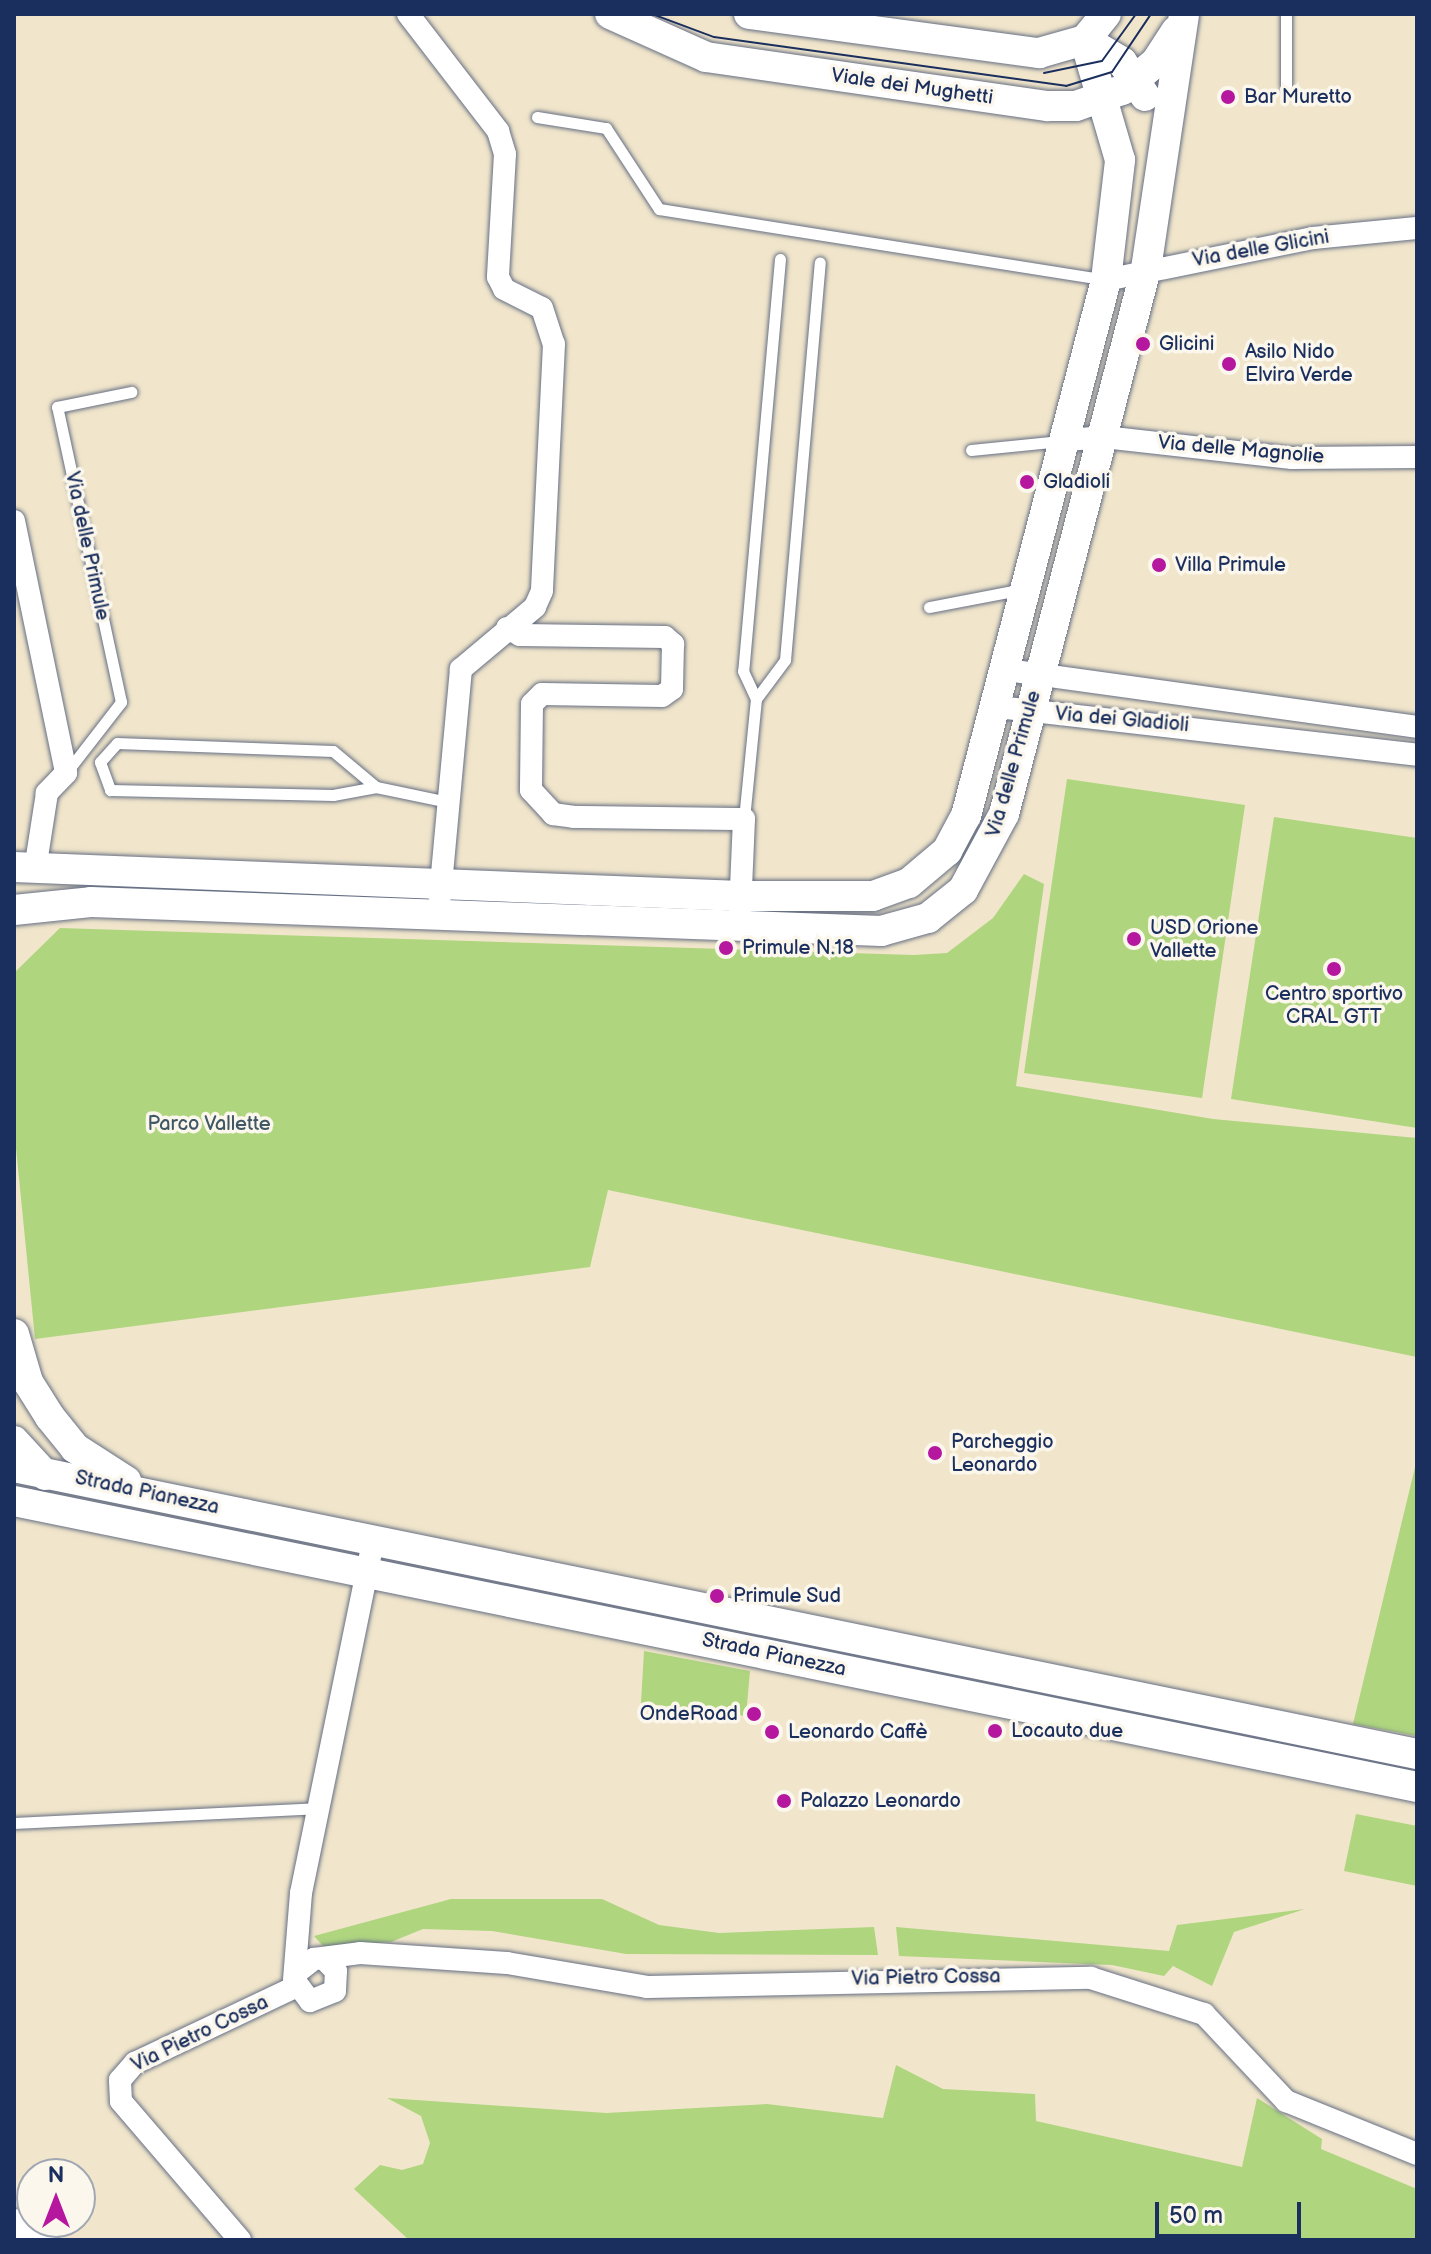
<!DOCTYPE html>
<html>
<head>
<meta charset="utf-8">
<style>
  body { margin:0 }
  #map { position:relative; width:1431px; height:2254px; overflow:hidden; background:#f1e6cb; font-family:"Balsamiq Sans",sans-serif }
  div>[style] { position:absolute }
  .green>* { inset:0; background:#afd57f }
  .roads { filter:drop-shadow(0 0 2px #666f84) drop-shadow(0 0 2px #666f84) }
  .lane>* { height:11px; margin:-5.5px; padding:0 5.5px; transform-origin:5.5px; border-radius:5.5px; background:#fff }
  .street>* { height:22px; margin:-11px; padding:0 11px; transform-origin:11px; border-radius:11px; background:#fff }
  .secondary>* { height:30px; margin:-15px; padding:0 15px; transform-origin:15px; border-radius:15px; background:#fff }
  .primary>* { height:34px; margin:-17px; padding:0 17px; transform-origin:17px; border-radius:17px; background:#fff }
  .tram>* { height:2px; margin:-1px; padding:0 1px; transform-origin:1px; border-radius:1px; background:#1b2f5e }
  .dots>* { width:22px; height:22px; translate:-50% -50%; box-sizing:border-box; border:4px solid #fbf7ec; border-radius:50% }
  span { translate:-50% -50%; white-space:nowrap; text-align:center; line-height:1.15; -webkit-text-stroke:7px #fbf7ec; paint-order:stroke }
  .street-label { font-size:20px; color:#1b2f5e }
  .poi-label { font-size:20px; color:#1b2f5e }
  .left { translate:0 -50%; text-align:left }
  .right { translate:-100% -50%; text-align:right }
  .park-label { font-size:20px; color:#405866 }
  .frame { position:absolute; inset:0; border:16px solid #1b2f5e; pointer-events:none }
  .north { position:absolute; left:16px; top:2158px; width:80px; height:80px; box-sizing:border-box; background:#fbf7ec; border:2px solid #a1a7b3; border-radius:50%; rotate:0deg; font-size:22px; font-weight:700; line-height:32px; text-align:center; color:#1b2f5e }
  .north::after { content:''; display:block; margin:auto; width:28px; height:36px; background:#b5179e; clip-path:polygon(50% 0,100% 100%,50% 72%,0 100%) }
  .scale { position:absolute; left:1155px; top:2202px; width:146px; height:36px; box-sizing:border-box; border:4px solid #1b2f5e; border-top:0; padding-left:10px; font-size:24px; line-height:28px; white-space:nowrap; color:#1b2f5e; -webkit-text-stroke:6px #fbf7ec; paint-order:stroke }
</style>
</head>
<body>
<div id="map">
  <div class="green">
    <i style="clip-path:polygon(1067px 779px,1245px 805px,1202px 1098px,1024px 1073px)"></i>
    <i style="clip-path:polygon(1274px 817px,1417px 838px,1417px 1128px,1231px 1099px)"></i>
    <i style="clip-path:polygon(1024px 874px,1044px 884px,1016px 1086px,1213px 1119px,1417px 1138px,1417px 1357px,608px 1190px,590px 1267px,35px 1339px,14px 1128px,14px 973px,60px 928px,914px 955px,947px 953px,993px 918px)"></i>
    <i style="clip-path:polygon(1417px 1459px,1417px 1736px,1353px 1724px)"></i>
    <i style="clip-path:polygon(644px 1651px,750px 1671px,746px 1716px,641px 1703px)"></i>
    <i style="clip-path:polygon(1356px 1814px,1417px 1826px,1417px 1886px,1344px 1871px)"></i>
    <i style="clip-path:polygon(451px 1899px,602px 1899px,659px 1925px,719px 1933px,874px 1927px,878px 1955px,626px 1954px,492px 1931px,423px 1929px,391px 1942px,324px 1947px,314px 1936px)"></i>
    <i style="clip-path:polygon(1305px 1909px,1234px 1932px,1212px 1986px,1173px 1966px,1164px 1976px,1112px 1965px,899px 1956px,896px 1927px,1169px 1951px,1177px 1925px)"></i>
    <i style="clip-path:polygon(896px 2065px,943px 2089px,1035px 2094px,1036px 2121px,1242px 2167px,1257px 2098px,1322px 2139px,1321px 2149px,1417px 2189px,1417px 2240px,409px 2240px,354px 2189px,380px 2165px,402px 2170px,423px 2164px,430px 2143px,421px 2116px,387px 2098px,606px 2113px,767px 2104px,883px 2118px)"></i>
  </div>
  <div class="roads">
    <div class="lane">
      <i style="left:1286px;top:14px;width:72px;rotate:90deg"></i>
      <i style="left:537px;top:117px;width:70px;rotate:9.1deg"></i>
      <i style="left:606px;top:128px;width:97px;rotate:56.8deg"></i>
      <i style="left:659px;top:209px;width:453px;rotate:9deg"></i>
      <i style="left:780px;top:259px;width:414px;rotate:95.1deg"></i>
      <i style="left:743px;top:671px;width:31px;rotate:65deg"></i>
      <i style="left:756px;top:699px;width:49px;rotate:-53.4deg"></i>
      <i style="left:785px;top:660px;width:399px;rotate:-85deg"></i>
      <i style="left:971px;top:450px;width:90px;rotate:-5.7deg"></i>
      <i style="left:929px;top:607px;width:96px;rotate:-10.8deg"></i>
      <i style="left:100px;top:762px;width:30px;rotate:70deg"></i>
      <i style="left:110px;top:790px;width:223px;rotate:1.3deg"></i>
      <i style="left:333px;top:795px;width:44px;rotate:-10.5deg"></i>
      <i style="left:376px;top:787px;width:68px;rotate:11.8deg"></i>
      <i style="left:100px;top:762px;width:25px;rotate:-48deg"></i>
      <i style="left:117px;top:743px;width:216px;rotate:2.1deg"></i>
      <i style="left:333px;top:751px;width:56px;rotate:39.9deg"></i>
      <i style="left:66px;top:773px;width:90px;rotate:-52.2deg"></i>
      <i style="left:121px;top:702px;width:302px;rotate:-102.2deg"></i>
      <i style="left:57px;top:407px;width:76px;rotate:-11.5deg"></i>
      <i style="left:744px;top:819px;width:121px;rotate:-84.3deg"></i>
      <i style="left:14px;top:1823px;width:307px;rotate:-2.8deg"></i>
    </div>
    <div class="street">
      <i style="left:408px;top:14px;width:148px;rotate:52.4deg"></i>
      <i style="left:498px;top:131px;width:24px;rotate:73deg"></i>
      <i style="left:505px;top:154px;width:123px;rotate:93.3deg"></i>
      <i style="left:498px;top:277px;width:13px;rotate:63deg"></i>
      <i style="left:504px;top:289px;width:42px;rotate:26.6deg"></i>
      <i style="left:542px;top:308px;width:38px;rotate:72deg"></i>
      <i style="left:554px;top:344px;width:247px;rotate:92.8deg"></i>
      <i style="left:542px;top:591px;width:17px;rotate:114deg"></i>
      <i style="left:535px;top:607px;width:97px;rotate:140deg"></i>
      <i style="left:461px;top:669px;width:229px;rotate:95.3deg"></i>
      <i style="left:1106px;top:280px;width:211px;rotate:-11.5deg"></i>
      <i style="left:1313px;top:238px;width:104px;rotate:-5.5deg"></i>
      <i style="left:1065px;top:440px;width:39px;rotate:-4deg"></i>
      <i style="left:1104px;top:437px;width:189px;rotate:6.4deg"></i>
      <i style="left:1292px;top:458px;width:125px;rotate:-0.5deg"></i>
      <i style="left:14px;top:521px;width:257px;rotate:78.3deg"></i>
      <i style="left:66px;top:773px;width:28px;rotate:134deg"></i>
      <i style="left:47px;top:793px;width:78px;rotate:98.9deg"></i>
      <i style="left:507px;top:628px;width:15px;rotate:28deg"></i>
      <i style="left:520px;top:635px;width:145px;rotate:0.8deg"></i>
      <i style="left:665px;top:637px;width:11px;rotate:41deg"></i>
      <i style="left:673px;top:644px;width:45px;rotate:91.3deg"></i>
      <i style="left:672px;top:689px;width:12px;rotate:145deg"></i>
      <i style="left:662px;top:696px;width:120px;rotate:-179deg"></i>
      <i style="left:542px;top:694px;width:14px;rotate:135deg"></i>
      <i style="left:532px;top:704px;width:86px;rotate:90.7deg"></i>
      <i style="left:531px;top:790px;width:33px;rotate:47deg"></i>
      <i style="left:553px;top:814px;width:21px;rotate:8deg"></i>
      <i style="left:574px;top:817px;width:170px;rotate:0.7deg"></i>
      <i style="left:744px;top:819px;width:90px;rotate:92.5deg"></i>
      <i style="left:1007px;top:670px;width:414px;rotate:7.9deg"></i>
      <i style="left:998px;top:707px;width:422px;rotate:6.5deg"></i>
      <i style="left:326px;top:1961px;width:14px;rotate:45deg"></i>
      <i style="left:336px;top:1971px;width:20px;rotate:93deg"></i>
      <i style="left:335px;top:1991px;width:27px;rotate:158deg"></i>
      <i style="left:310px;top:2001px;width:26px;rotate:-127deg"></i>
      <i style="left:294px;top:1980px;width:87px;rotate:-85.4deg"></i>
      <i style="left:301px;top:1893px;width:359px;rotate:-78.4deg"></i>
      <i style="left:296px;top:1973px;width:23px;rotate:-38deg"></i>
      <i style="left:314px;top:1959px;width:46px;rotate:-7.4deg"></i>
      <i style="left:360px;top:1953px;width:147px;rotate:3.9deg"></i>
      <i style="left:507px;top:1963px;width:142px;rotate:9.7deg"></i>
      <i style="left:647px;top:1987px;width:444px;rotate:-1.2deg"></i>
      <i style="left:1091px;top:1978px;width:119px;rotate:17.7deg"></i>
      <i style="left:1204px;top:2014px;width:120px;rotate:46.7deg"></i>
      <i style="left:1286px;top:2101px;width:141px;rotate:22deg"></i>
      <i style="left:240px;top:2240px;width:183px;rotate:-130.6deg"></i>
      <i style="left:121px;top:2101px;width:21px;rotate:-93deg"></i>
      <i style="left:120px;top:2080px;width:23px;rotate:-49deg"></i>
      <i style="left:135px;top:2063px;width:177px;rotate:-25.4deg"></i>
    </div>
    <div class="secondary">
      <i style="left:610px;top:14px;width:105px;rotate:24.1deg"></i>
      <i style="left:706px;top:57px;width:345px;rotate:8.2deg"></i>
      <i style="left:1047px;top:106px;width:29px"></i>
      <i style="left:1076px;top:106px;width:49px;rotate:-19.2deg"></i>
      <i style="left:1122px;top:90px;width:44px;rotate:-39.5deg"></i>
      <i style="left:1156px;top:62px;width:37px;rotate:-57deg"></i>
      <i style="left:749px;top:14px;width:293px;rotate:7.7deg"></i>
      <i style="left:1039px;top:53px;width:48px;rotate:-15.8deg"></i>
      <i style="left:1085px;top:40px;width:33px;rotate:-51deg"></i>
      <i style="left:1085px;top:40px;width:43px;rotate:30.7deg"></i>
      <i style="left:1122px;top:62px;width:41px;rotate:55.9deg"></i>
      <i style="left:14px;top:867px;width:727px;rotate:2.29deg"></i>
      <i style="left:740px;top:896px;width:133px"></i>
      <i style="left:873px;top:896px;width:38px;rotate:-20deg"></i>
      <i style="left:909px;top:883px;width:50px;rotate:-40.1deg"></i>
      <i style="left:947px;top:851px;width:40px;rotate:-62deg"></i>
      <i style="left:966px;top:816px;width:554px;rotate:-75.36deg"></i>
      <i style="left:1106px;top:280px;width:121px;rotate:-83.3deg"></i>
      <i style="left:1120px;top:160px;width:125px;rotate:-106.3deg"></i>
      <i style="left:14px;top:910px;width:77px;rotate:-5.9deg"></i>
      <i style="left:91px;top:902px;width:791px;rotate:2.1deg"></i>
      <i style="left:881px;top:931px;width:49px;rotate:-15.5deg"></i>
      <i style="left:928px;top:918px;width:45px;rotate:-38.7deg"></i>
      <i style="left:963px;top:890px;width:86px;rotate:-61.7deg"></i>
      <i style="left:1004px;top:814px;width:563px;rotate:-75.4deg"></i>
      <i style="left:1146px;top:269px;width:257px;rotate:-81.5deg"></i>
      <i style="left:14px;top:1334px;width:50px;rotate:73.7deg"></i>
      <i style="left:28px;top:1382px;width:41px;rotate:57.8deg"></i>
      <i style="left:50px;top:1417px;width:40px;rotate:51deg"></i>
      <i style="left:75px;top:1448px;width:61px;rotate:32.9deg"></i>
      <i style="left:14px;top:1441px;width:46px;rotate:47.6deg"></i>
      <i style="left:14px;top:1467px;width:1432px;rotate:11.56deg"></i>
      <i style="left:14px;top:1501px;width:1432px;rotate:11.52deg"></i>
    </div>
    <div class="primary">
      <i style="left:14px;top:2226px;width:30px;rotate:28deg"></i>
    </div>
  </div>
  <div class="tram">
    <i style="left:652px;top:14px;width:66px;rotate:20.4deg"></i>
    <i style="left:714px;top:37px;width:355px;rotate:7.9deg"></i>
    <i style="left:1066px;top:86px;width:48px;rotate:-16.9deg"></i>
    <i style="left:1112px;top:72px;width:70px;rotate:-56.1deg"></i>
    <i style="left:1044px;top:73px;width:59px;rotate:-11.7deg"></i>
    <i style="left:1102px;top:61px;width:58px;rotate:-54.1deg"></i>
  </div>
  <div class="dots">
    <i style="left:1228px;top:97px;background:#b5179e"></i>
    <i style="left:1143px;top:344px;background:#b5179e"></i>
    <i style="left:1229px;top:364px;background:#b5179e"></i>
    <i style="left:1027px;top:482px;background:#b5179e"></i>
    <i style="left:1159px;top:565px;background:#b5179e"></i>
    <i style="left:1134px;top:939px;background:#b5179e"></i>
    <i style="left:726px;top:948px;background:#b5179e"></i>
    <i style="left:1334px;top:969px;background:#b5179e"></i>
    <i style="left:935px;top:1453px;background:#b5179e"></i>
    <i style="left:717px;top:1596px;background:#b5179e"></i>
    <i style="left:754px;top:1714px;background:#b5179e"></i>
    <i style="left:995px;top:1731px;background:#b5179e"></i>
    <i style="left:772px;top:1732px;background:#b5179e"></i>
    <i style="left:784px;top:1801px;background:#b5179e"></i>
  </div>
  <div class="street-label">
    <span style="left:912px;top:87px;rotate:8deg">Viale dei Mughetti</span>
    <span style="left:1261px;top:249px;rotate:-10deg">Via delle Glicini</span>
    <span style="left:1241px;top:450px;rotate:5deg">Via delle Magnolie</span>
    <span style="left:87px;top:546px;rotate:78deg">Via delle Primule</span>
    <span style="left:1122px;top:720px;rotate:5deg">Via dei Gladioli</span>
    <span style="left:1014px;top:764px;rotate:-74deg">Via delle Primule</span>
    <span style="left:147px;top:1493px;rotate:12deg">Strada Pianezza</span>
    <span style="left:774px;top:1655px;rotate:12deg">Strada Pianezza</span>
    <span style="left:926px;top:1978px;rotate:-1deg">Via Pietro Cossa</span>
    <span style="left:200px;top:2034px;rotate:-26deg">Via Pietro Cossa</span>
  </div>
  <div class="poi-label">
    <span class="left" style="left:1244px;top:97px">Bar Muretto</span>
    <span class="left" style="left:1159px;top:344px">Glicini</span>
    <span class="left" style="left:1245px;top:364px">Asilo Nido<br>Elvira Verde</span>
    <span class="left" style="left:1043px;top:482px">Gladioli</span>
    <span class="left" style="left:1175px;top:565px">Villa Primule</span>
    <span class="left" style="left:1150px;top:940px">USD Orione<br>Vallette</span>
    <span class="left" style="left:742px;top:948px">Primule N.18</span>
    <span style="left:1334px;top:1006px">Centro sportivo<br>CRAL GTT</span>
    <span class="left" style="left:951px;top:1454px">Parcheggio<br>Leonardo</span>
    <span class="left" style="left:733px;top:1596px">Primule Sud</span>
    <span class="right" style="left:738px;top:1714px">OndeRoad</span>
    <span class="left" style="left:1011px;top:1731px">Locauto due</span>
    <span class="left" style="left:788px;top:1732px">Leonardo Caffè</span>
    <span class="left" style="left:800px;top:1801px">Palazzo Leonardo</span>
  </div>
  <div class="park-label">
    <span style="left:209px;top:1124px">Parco Vallette</span>
  </div>
  <div class="frame"></div>
  <div class="north">N</div>
  <div class="scale">50 m</div>
</div>
</body>
</html>
